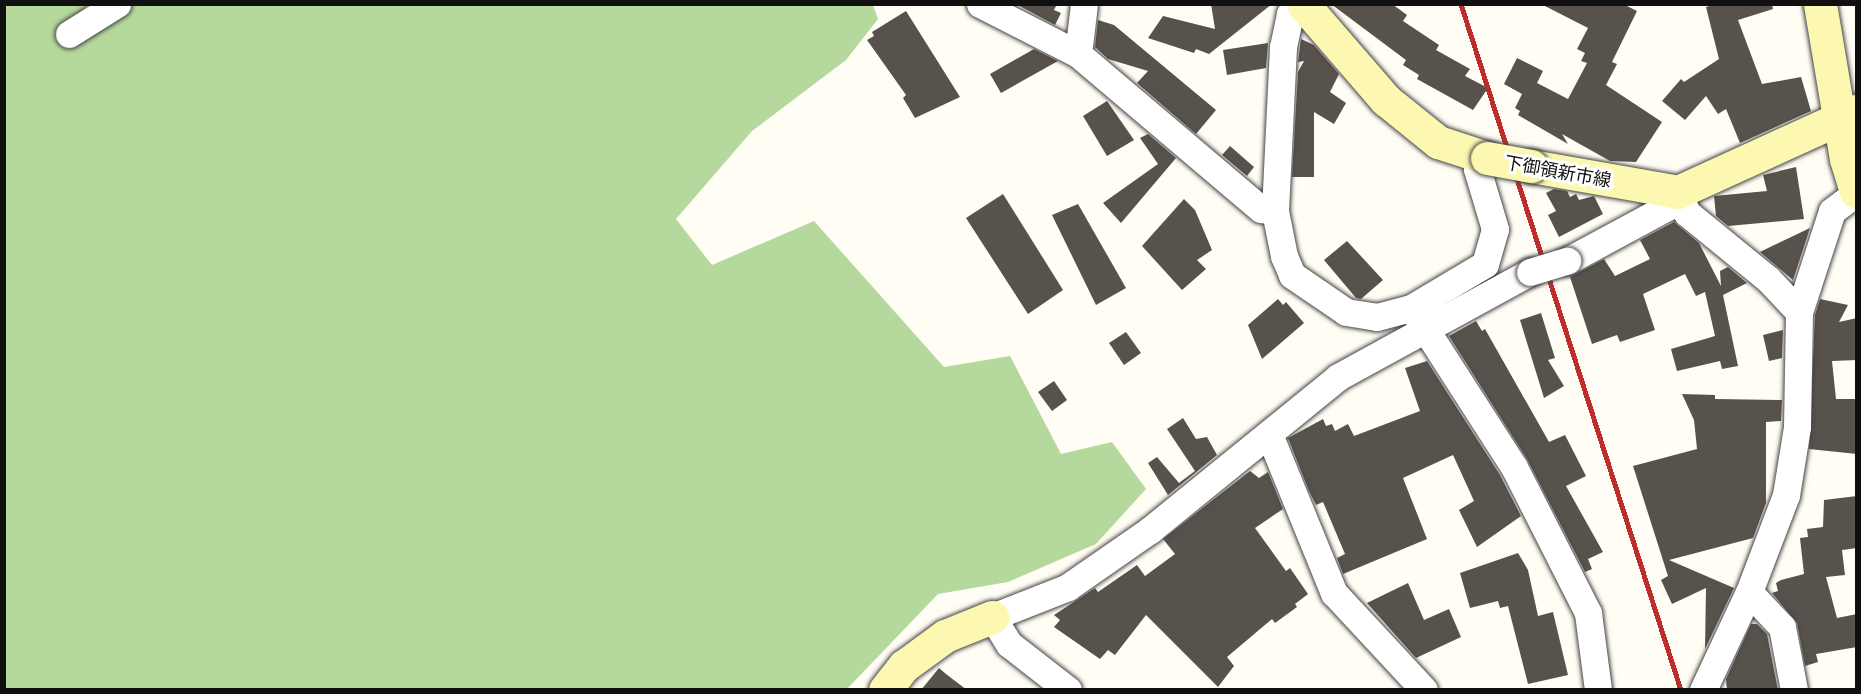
<!DOCTYPE html>
<html>
<head>
<meta charset="utf-8">
<style>
  body { margin:0 }
  #map { position:relative; width:1861px; height:694px; overflow:hidden; background:#fffdf4; font-family:Literata,"Noto Sans JP",serif }
  div>[style] { position:absolute }
  .forest>* { inset:0; background:#b5d99d }
  .building>* { inset:0; background:#58524d }
  .roads { filter:drop-shadow(0 0 2px #434343) drop-shadow(0 0 2px #434343) }
  .street>* { height:27px; margin:-13.5px; padding:0 13.5px; transform-origin:13.5px; border-radius:13.5px; background:#fff }
  .secondary>* { height:33px; margin:-16.5px; padding:0 16.5px; transform-origin:16.5px; border-radius:16.5px; background:#fcf8b1 }
  .rail>* { height:4.5px; margin:-2.25px; padding:0 2.25px; transform-origin:2.25px; border-radius:2.25px; background:#bc2d2c }
  .bridges { filter:drop-shadow(0 0 2px #434343) drop-shadow(0 0 2px #434343) }
  .street-bridge>* { height:27px; margin:-13.5px; padding:0 13.5px; transform-origin:13.5px; border-radius:13.5px; background:#fff }
  .secondary-bridge>* { height:33px; margin:-16.5px; padding:0 16.5px; transform-origin:16.5px; border-radius:16.5px; background:#fcf8b1 }
  span { translate:-50% -50%; white-space:nowrap; text-align:center; line-height:1.15; -webkit-text-stroke:6px #fff; paint-order:stroke }
  .street-label { font-size:18px; color:#101010 }
  .frame { position:absolute; inset:0; border:6px solid #101010; pointer-events:none }
</style>
</head>
<body>
<div id="map">
  <div class="forest">
    <i style="clip-path:polygon(122px 4px,873px 5px,878px 19px,846px 60px,752px 131px,676px 219px,712px 265px,814px 221px,944px 367px,1010px 356px,1061px 454px,1112px 442px,1146px 489px,1096px 544px,1008px 582px,938px 594px,847px 689px,5px 689px,4px 5px,86px 5px,81px 23px)"></i>
  </div>
  <div class="building">
    <i style="clip-path:polygon(1016px 4px,1057px 4px,1054px 10px,1061px 13px,1055px 25px)"></i>
    <i style="clip-path:polygon(1211px 4px,1272px 4px,1209px 54px,1196px 49px,1194px 53px,1148px 38px,1163px 16px,1215px 29px)"></i>
    <i style="clip-path:polygon(1331px 4px,1392px 4px,1407px 15px,1403px 21px,1439px 45px,1436px 50px,1470px 69px,1465px 76px,1488px 88px,1473px 110px,1417px 79px,1419px 75px,1403px 65px,1406px 60px)"></i>
    <i style="clip-path:polygon(1541px 4px,1623px 4px,1637px 11px,1612px 62px,1617px 64px,1606px 85px,1662px 122px,1636px 162px,1610px 161px,1562px 134px,1568px 144px,1518px 115px,1520px 111px,1515px 108px,1522px 94px,1504px 84px,1517px 58px,1543px 71px,1537px 83px,1568px 99px,1587px 63px,1581px 61px,1585px 53px,1577px 49px,1588px 28px)"></i>
    <i style="clip-path:polygon(1716px 4px,1772px 4px,1773px 9px,1738px 20px,1762px 84px,1801px 77px,1811px 111px,1740px 143px,1726px 109px,1718px 114px,1706px 96px,1685px 120px,1662px 101px,1681px 79px,1684px 82px,1719px 59px,1706px 7px)"></i>
    <i style="clip-path:polygon(906px 11px,960px 97px,915px 118px,903px 98px,906px 95px,867px 40px,874px 36px,872px 32px)"></i>
    <i style="clip-path:polygon(1098px 20px,1114px 25px,1216px 110px,1196px 134px,1137px 83px,1148px 71px,1108px 59px,1095px 47px)"></i>
    <i style="clip-path:polygon(1301px 39px,1314px 45px,1339px 74px,1330px 92px,1346px 103px,1334px 124px,1314px 112px,1314px 177px,1292px 177px,1298px 72px,1304px 61px,1298px 62px)"></i>
    <i style="clip-path:polygon(1268px 43px,1266px 68px,1227px 75px,1223px 50px)"></i>
    <i style="clip-path:polygon(1034px 49px,1058px 61px,1001px 93px,990px 74px)"></i>
    <i style="clip-path:polygon(1107px 101px,1134px 140px,1107px 156px,1083px 116px)"></i>
    <i style="clip-path:polygon(1148px 134px,1176px 158px,1121px 223px,1103px 203px,1158px 164px,1140px 138px)"></i>
    <i style="clip-path:polygon(1230px 146px,1254px 167px,1247px 176px,1222px 155px)"></i>
    <i style="clip-path:polygon(1796px 167px,1804px 219px,1728px 226px,1716px 216px,1714px 196px,1767px 191px,1763px 175px)"></i>
    <i style="clip-path:polygon(1554px 189px,1567px 191px,1570px 197px,1576px 194px,1579px 200px,1594px 196px,1603px 214px,1559px 237px,1548px 215px,1556px 211px,1546px 193px)"></i>
    <i style="clip-path:polygon(1003px 194px,1063px 290px,1028px 314px,966px 218px)"></i>
    <i style="clip-path:polygon(1184px 199px,1195px 210px,1212px 250px,1197px 260px,1206px 269px,1182px 290px,1142px 246px)"></i>
    <i style="clip-path:polygon(1078px 204px,1126px 288px,1096px 305px,1052px 215px)"></i>
    <i style="clip-path:polygon(1674px 222px,1699px 243px,1721px 286px,1720px 271px,1728px 267px,1747px 283px,1723px 295px,1738px 366px,1722px 369px,1720px 361px,1677px 371px,1671px 349px,1715px 336px,1705px 292px,1696px 296px,1685px 274px,1643px 294px,1655px 330px,1620px 342px,1617px 335px,1592px 344px,1570px 277px,1604px 259px,1615px 276px,1650px 259px,1640px 240px)"></i>
    <i style="clip-path:polygon(1810px 228px,1793px 280px,1760px 252px,1764px 250px)"></i>
    <i style="clip-path:polygon(1347px 241px,1383px 280px,1361px 299px,1356px 298px,1324px 260px)"></i>
    <i style="clip-path:polygon(1278px 299px,1283px 305px,1286px 302px,1304px 323px,1262px 359px,1248px 325px)"></i>
    <i style="clip-path:polygon(1820px 299px,1848px 305px,1839px 322px,1857px 318px,1857px 360px,1832px 361px,1836px 399px,1857px 399px,1857px 454px,1809px 449px,1815px 315px)"></i>
    <i style="clip-path:polygon(1541px 313px,1555px 358px,1548px 360px,1564px 386px,1544px 398px,1520px 320px)"></i>
    <i style="clip-path:polygon(1476px 321px,1482px 331px,1485px 329px,1549px 442px,1565px 435px,1586px 476px,1566px 486px,1603px 552px,1588px 559px,1592px 569px,1585px 572px,1527px 459px,1449px 336px)"></i>
    <i style="clip-path:polygon(1783px 330px,1782px 358px,1769px 361px,1763px 335px)"></i>
    <i style="clip-path:polygon(1126px 332px,1141px 353px,1124px 365px,1109px 343px)"></i>
    <i style="clip-path:polygon(1427px 361px,1500px 475px,1521px 516px,1477px 547px,1459px 510px,1474px 501px,1453px 455px,1403px 478px,1427px 539px,1343px 574px,1337px 558px,1345px 554px,1323px 502px,1316px 505px,1309px 491px,1288px 438px,1323px 419px,1326px 426px,1332px 424px,1335px 431px,1348px 424px,1354px 436px,1420px 411px,1405px 368px)"></i>
    <i style="clip-path:polygon(1054px 381px,1067px 400px,1052px 411px,1038px 392px)"></i>
    <i style="clip-path:polygon(1682px 394px,1715px 395px,1715px 399px,1782px 400px,1781px 421px,1766px 422px,1766px 503px,1753px 538px,1669px 560px,1734px 588px,1705px 649px,1706px 588px,1672px 604px,1661px 580px,1668px 576px,1633px 466px,1697px 449px,1694px 420px)"></i>
    <i style="clip-path:polygon(1183px 418px,1196px 439px,1207px 437px,1217px 455px,1168px 495px,1148px 463px,1157px 457px,1179px 483px,1195px 471px,1167px 429px)"></i>
    <i style="clip-path:polygon(1250px 471px,1259px 478px,1268px 472px,1283px 509px,1255px 528px,1286px 571px,1290px 568px,1308px 594px,1295px 604px,1297px 607px,1275px 623px,1272px 619px,1227px 657px,1234px 666px,1218px 687px,1146px 615px,1115px 655px,1108px 650px,1100px 659px,1054px 627px,1060px 620px,1054px 615px,1095px 588px,1098px 592px,1137px 565px,1145px 576px,1175px 554px,1163px 539px)"></i>
    <i style="clip-path:polygon(1857px 496px,1857px 548px,1842px 550px,1845px 575px,1826px 577px,1837px 618px,1857px 614px,1857px 647px,1816px 654px,1818px 662px,1805px 666px,1797px 623px,1772px 593px,1778px 591px,1776px 583px,1781px 580px,1804px 574px,1800px 538px,1808px 537px,1807px 529px,1823px 527px,1824px 500px)"></i>
    <i style="clip-path:polygon(1518px 553px,1528px 570px,1538px 616px,1553px 612px,1568px 675px,1528px 684px,1508px 606px,1500px 608px,1498px 601px,1470px 608px,1460px 573px)"></i>
    <i style="clip-path:polygon(1408px 583px,1424px 620px,1449px 609px,1461px 637px,1416px 658px,1367px 603px)"></i>
    <i style="clip-path:polygon(1751px 624px,1757px 624px,1767px 634px,1778px 690px,1727px 690px,1726px 679px)"></i>
    <i style="clip-path:polygon(939px 668px,946px 674px,967px 690px,921px 690px)"></i>
  </div>
  <div class="roads">
    <div class="street">
      <i style="left:980px;top:4px;width:110px;rotate:27deg"></i>
      <i style="left:1084px;top:4px;width:50px;rotate:96.8deg"></i>
      <i style="left:1078px;top:54px;width:240px;rotate:40.3deg"></i>
      <i style="left:1261px;top:209px;width:14px;rotate:8deg"></i>
      <i style="left:1298px;top:4px;width:13px;rotate:129deg"></i>
      <i style="left:1290px;top:14px;width:34px;rotate:102deg"></i>
      <i style="left:1283px;top:47px;width:164px;rotate:92.8deg"></i>
      <i style="left:1275px;top:211px;width:46px;rotate:78.7deg"></i>
      <i style="left:1284px;top:256px;width:21px;rotate:67deg"></i>
      <i style="left:1292px;top:275px;width:65px;rotate:34.4deg"></i>
      <i style="left:1346px;top:312px;width:31px;rotate:9deg"></i>
      <i style="left:1377px;top:317px;width:35px;rotate:-15deg"></i>
      <i style="left:1411px;top:308px;width:86px;rotate:-30.7deg"></i>
      <i style="left:1485px;top:264px;width:36px;rotate:-74deg"></i>
      <i style="left:1495px;top:229px;width:63px;rotate:-106.7deg"></i>
      <i style="left:1477px;top:169px;width:14px;rotate:-73deg"></i>
      <i style="left:69px;top:34px;width:57px;rotate:-32deg"></i>
      <i style="left:1678px;top:192px;width:23px;rotate:67deg"></i>
      <i style="left:1687px;top:213px;width:104px;rotate:39.2deg"></i>
      <i style="left:1768px;top:279px;width:45px;rotate:46.8deg"></i>
      <i style="left:1567px;top:261px;width:114px;rotate:-28.4deg"></i>
      <i style="left:1667px;top:207px;width:19px;rotate:-54deg"></i>
      <i style="left:1417px;top:316px;width:179px;rotate:57.3deg"></i>
      <i style="left:1514px;top:467px;width:164px;rotate:63.1deg"></i>
      <i style="left:1588px;top:613px;width:78px;rotate:82.6deg"></i>
      <i style="left:1269px;top:434px;width:172px;rotate:67.8deg"></i>
      <i style="left:1334px;top:593px;width:132px;rotate:47.1deg"></i>
      <i style="left:1749px;top:592px;width:48px;rotate:46.7deg"></i>
      <i style="left:1782px;top:627px;width:64px;rotate:79.2deg"></i>
      <i style="left:1068px;top:690px;width:75px;rotate:-142.1deg"></i>
      <i style="left:1009px;top:644px;width:32px;rotate:-122deg"></i>
      <i style="left:992px;top:617px;width:82px;rotate:-21.5deg"></i>
      <i style="left:1068px;top:587px;width:100px;rotate:-34.8deg"></i>
      <i style="left:1150px;top:530px;width:242px;rotate:-39.1deg"></i>
      <i style="left:1338px;top:377px;width:219px;rotate:-28.7deg"></i>
      <i style="left:1703px;top:690px;width:108px;rotate:-64.9deg"></i>
      <i style="left:1749px;top:592px;width:104px;rotate:-69.1deg"></i>
      <i style="left:1786px;top:495px;width:69px;rotate:-80.8deg"></i>
      <i style="left:1797px;top:427px;width:115px;rotate:-89deg"></i>
      <i style="left:1799px;top:312px;width:106px;rotate:-71.9deg"></i>
      <i style="left:1832px;top:211px;width:30px;rotate:-37deg"></i>
    </div>
    <div class="secondary">
      <i style="left:1303px;top:4px;width:127px;rotate:49.2deg"></i>
      <i style="left:1386px;top:100px;width:67px;rotate:38.9deg"></i>
      <i style="left:1438px;top:142px;width:52px;rotate:18.1deg"></i>
      <i style="left:1820px;top:4px;width:157px;rotate:80.5deg"></i>
      <i style="left:1846px;top:159px;width:34px;rotate:73deg"></i>
      <i style="left:1531px;top:166px;width:149px;rotate:10deg"></i>
      <i style="left:1678px;top:192px;width:196px;rotate:-24.5deg"></i>
      <i style="left:885px;top:690px;width:31px;rotate:-52deg"></i>
      <i style="left:904px;top:666px;width:51px;rotate:-36.2deg"></i>
      <i style="left:945px;top:636px;width:51px;rotate:-22deg"></i>
    </div>
  </div>
  <div class="rail">
    <i style="left:1461px;top:4px;width:720px;rotate:72.22deg"></i>
  </div>
  <div class="bridges">
    <div class="street-bridge">
      <i style="left:1530px;top:272px;width:39px;rotate:-17deg"></i>
    </div>
    <div class="secondary-bridge">
      <i style="left:1487px;top:158px;width:45px;rotate:10.3deg"></i>
    </div>
  </div>
  <div class="street-label">
    <span style="left:1558px;top:171px;rotate:10deg">下御領新市線</span>
  </div>
  <div class="frame"></div>
</div>
</body>
</html>
